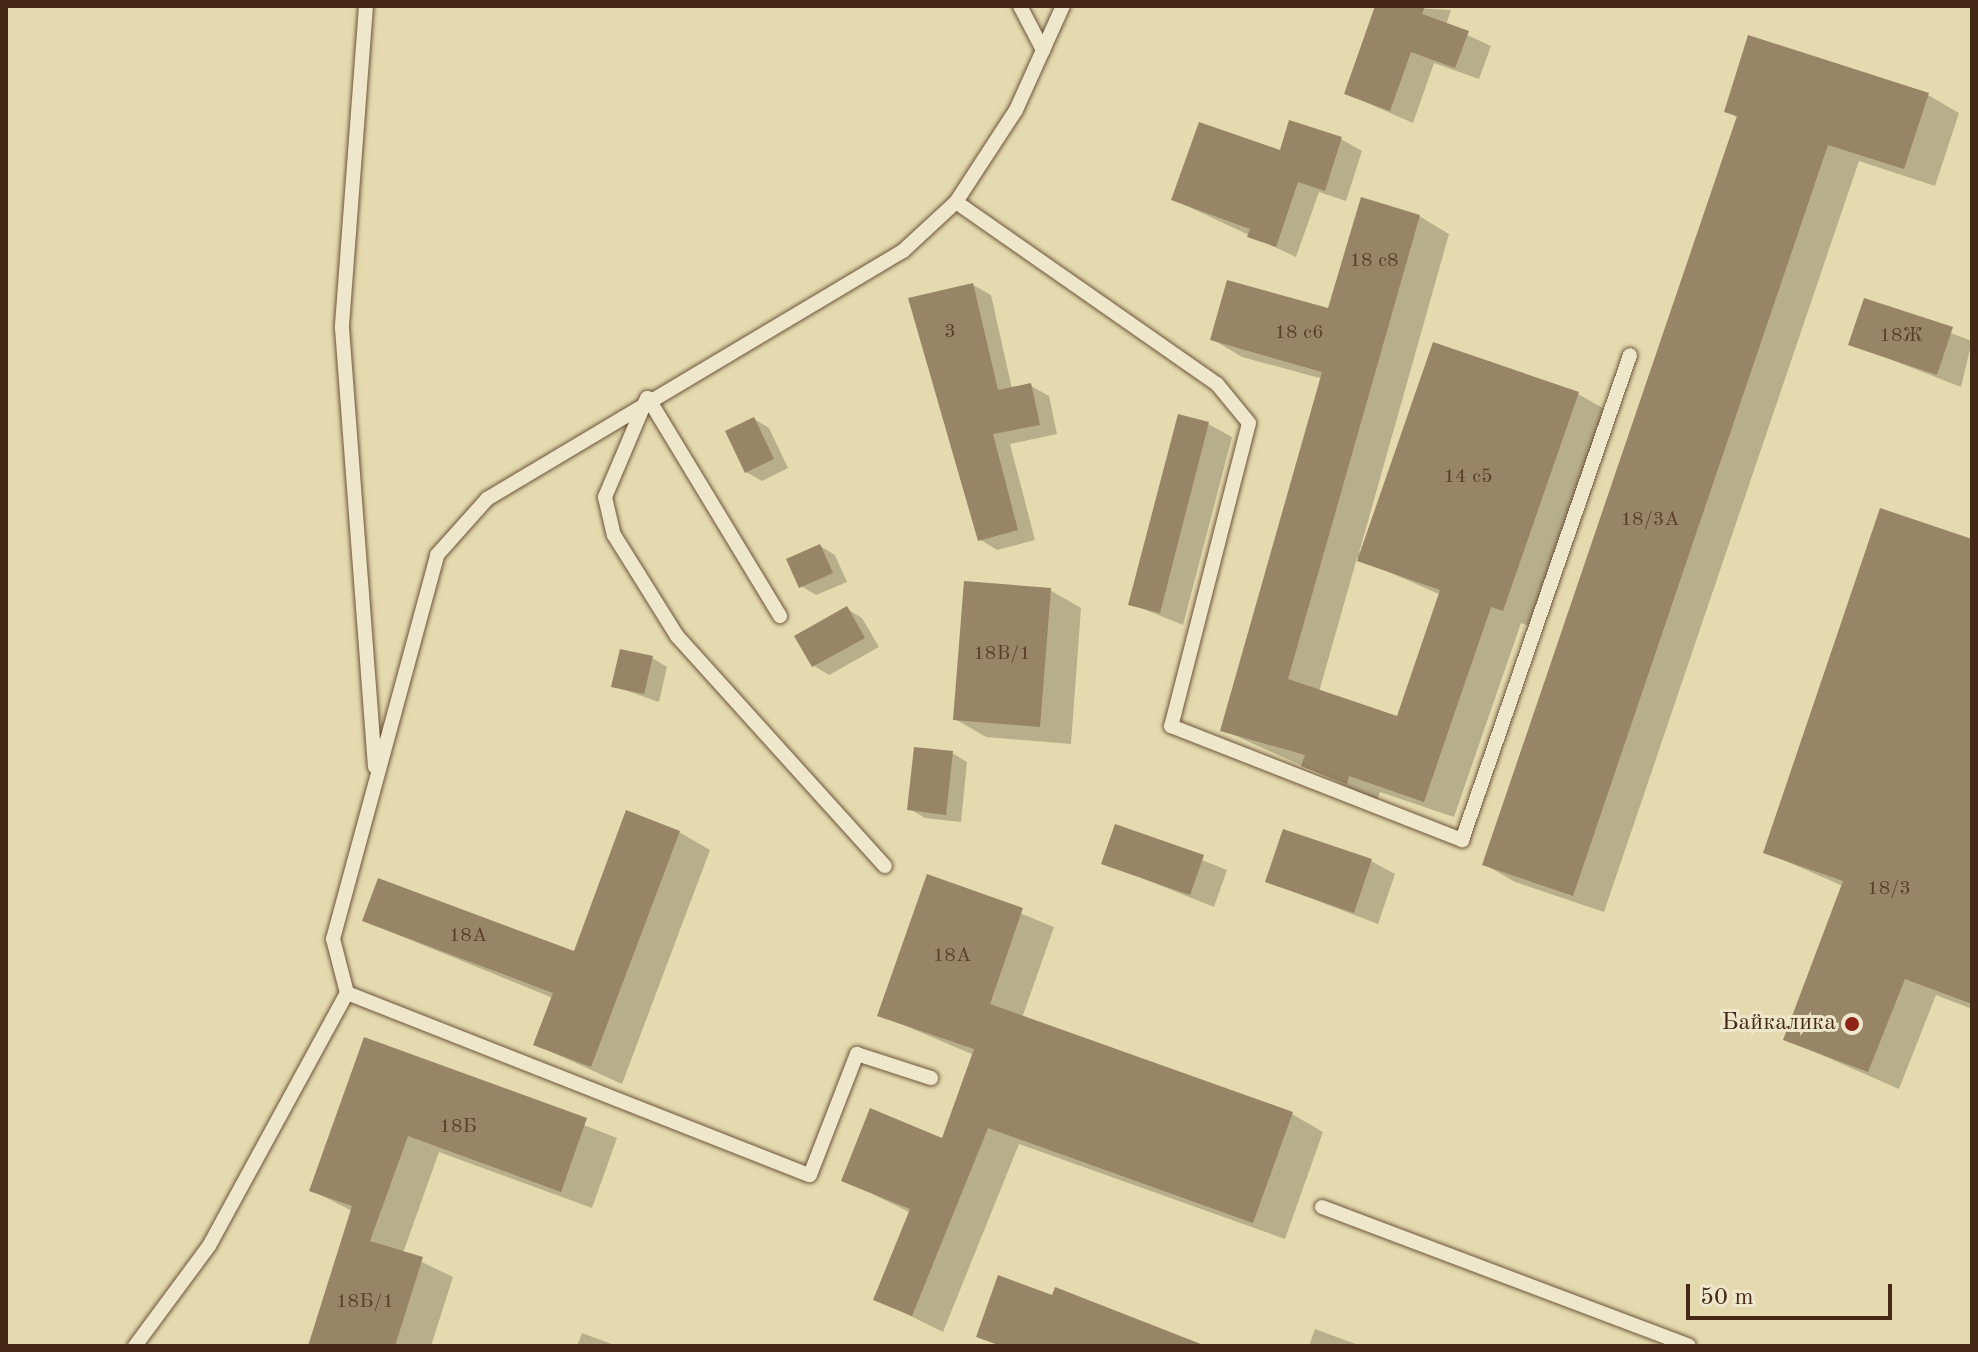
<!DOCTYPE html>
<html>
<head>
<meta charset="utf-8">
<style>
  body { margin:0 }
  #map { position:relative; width:1978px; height:1352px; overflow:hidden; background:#e5daaf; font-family:"Old Standard TT",serif }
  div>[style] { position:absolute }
  .shadow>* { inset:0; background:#0003 }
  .building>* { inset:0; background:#988466 }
  .roads { filter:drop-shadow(0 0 2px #6d543c) drop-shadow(0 0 2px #6d543c) }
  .lane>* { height:14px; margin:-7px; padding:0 7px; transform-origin:7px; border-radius:7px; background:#eee7cb }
  .dots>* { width:22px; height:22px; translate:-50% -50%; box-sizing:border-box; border:4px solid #eee7cb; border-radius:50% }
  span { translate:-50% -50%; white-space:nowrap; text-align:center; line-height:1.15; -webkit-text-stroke:6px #eee7cb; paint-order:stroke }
  .number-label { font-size:20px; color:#5a3e2a }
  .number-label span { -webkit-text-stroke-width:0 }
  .poi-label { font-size:24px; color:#452716 }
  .right { translate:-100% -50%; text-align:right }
  .frame { position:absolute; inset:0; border:8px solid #452716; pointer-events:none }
  .scale { position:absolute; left:1686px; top:1284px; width:206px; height:36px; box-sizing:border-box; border:4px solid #452716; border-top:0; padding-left:10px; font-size:24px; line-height:28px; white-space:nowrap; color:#452716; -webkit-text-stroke:6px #eee7cb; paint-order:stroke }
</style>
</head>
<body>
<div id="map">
  <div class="shadow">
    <i style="clip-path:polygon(1378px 6px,1451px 10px,1446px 25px,1491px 46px,1479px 79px,1434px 63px,1413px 123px,1349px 95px)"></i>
    <i style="clip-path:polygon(1928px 95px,1959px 113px,1935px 186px,1859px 161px,1604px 912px,1515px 882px,1484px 864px,1738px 118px,1726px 111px)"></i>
    <i style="clip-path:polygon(1341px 139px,1362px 151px,1346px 201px,1319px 192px,1296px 257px,1174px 200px,1281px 153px)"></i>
    <i style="clip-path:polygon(evenodd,1419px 216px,1449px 234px,1359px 553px,1578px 394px,1608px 411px,1533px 627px,1521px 623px,1454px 817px,1380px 792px,1377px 800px,1223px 730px,1323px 379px,1242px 357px,1212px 339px,1330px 310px,1419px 216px,1357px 558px,1441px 595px,1399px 719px,1319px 692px,1357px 558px)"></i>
    <i style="clip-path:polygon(973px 285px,991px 295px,1012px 389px,1031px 386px,1049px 396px,1057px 434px,1010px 444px,1035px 540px,997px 550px,979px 539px)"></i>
    <i style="clip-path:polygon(1865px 301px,1972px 341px,1961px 387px,1851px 344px)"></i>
    <i style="clip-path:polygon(754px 419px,769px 428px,788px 468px,762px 481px,746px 472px)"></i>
    <i style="clip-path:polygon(1208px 424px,1232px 437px,1183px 625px,1131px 604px)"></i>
    <i style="clip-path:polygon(1972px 541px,1972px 1009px,1936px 995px,1899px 1089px,1785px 1039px,1843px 886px,1765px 852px)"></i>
    <i style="clip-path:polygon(820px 546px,835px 555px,847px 582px,816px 595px,801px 586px)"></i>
    <i style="clip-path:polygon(1050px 590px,1081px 608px,1071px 744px,986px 737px,955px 719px)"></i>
    <i style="clip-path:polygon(847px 609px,862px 618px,879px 647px,829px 675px,814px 666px)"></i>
    <i style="clip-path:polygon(652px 658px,667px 667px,659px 702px,613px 686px)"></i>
    <i style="clip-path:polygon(952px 753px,967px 762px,961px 822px,925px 818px,910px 809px)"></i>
    <i style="clip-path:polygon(1116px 826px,1227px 870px,1214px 907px,1104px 863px)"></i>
    <i style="clip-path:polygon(679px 832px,710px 850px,622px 1084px,536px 1045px,553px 998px,364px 921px,575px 953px)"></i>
    <i style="clip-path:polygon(1371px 861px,1395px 874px,1378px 924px,1268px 882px)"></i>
    <i style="clip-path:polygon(928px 876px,1054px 927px,1022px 1018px,1292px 1114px,1323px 1132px,1285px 1239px,1019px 1144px,943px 1332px,876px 1299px,911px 1213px,844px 1180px,943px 1140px,974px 1055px,880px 1015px)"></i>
    <i style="clip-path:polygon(365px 1040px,617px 1138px,592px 1208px,439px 1152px,403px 1253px,453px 1277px,431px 1346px,310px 1346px,352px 1211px,311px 1190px)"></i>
    <i style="clip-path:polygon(1315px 1329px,1361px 1346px,1309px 1346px)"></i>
    <i style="clip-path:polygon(582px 1333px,617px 1346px,577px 1346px)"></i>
  </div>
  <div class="building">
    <i style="clip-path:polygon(1375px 6px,1425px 6px,1422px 14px,1469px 31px,1455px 68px,1411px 52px,1390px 111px,1344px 94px)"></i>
    <i style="clip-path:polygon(1748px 35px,1929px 93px,1904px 169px,1828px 145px,1573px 896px,1482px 865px,1737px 116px,1724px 112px)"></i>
    <i style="clip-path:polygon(1289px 120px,1342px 137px,1325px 191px,1298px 182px,1276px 247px,1247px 237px,1250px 229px,1171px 200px,1199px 122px,1280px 150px)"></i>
    <i style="clip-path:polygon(1361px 197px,1420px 215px,1288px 679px,1397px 716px,1440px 590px,1357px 561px,1433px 342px,1579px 392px,1503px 611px,1491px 607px,1424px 802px,1349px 776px,1347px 784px,1301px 766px,1305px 755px,1220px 731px,1322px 372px,1210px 340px,1227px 280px,1328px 308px)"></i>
    <i style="clip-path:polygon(973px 283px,998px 390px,1031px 383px,1040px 425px,993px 434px,1018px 530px,978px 541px,908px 298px)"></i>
    <i style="clip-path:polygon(1864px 298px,1953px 327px,1937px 375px,1848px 345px)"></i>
    <i style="clip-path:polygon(1178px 414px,1209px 422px,1160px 613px,1128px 605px)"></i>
    <i style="clip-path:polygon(754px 417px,774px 459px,745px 473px,725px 431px)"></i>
    <i style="clip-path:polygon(1880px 508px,1972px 539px,1972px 1004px,1905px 979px,1868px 1072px,1783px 1040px,1843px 881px,1763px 853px)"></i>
    <i style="clip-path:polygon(820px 544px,833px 573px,799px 588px,786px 559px)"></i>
    <i style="clip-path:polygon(964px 581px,1051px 588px,1040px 727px,953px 720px)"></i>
    <i style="clip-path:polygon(847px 606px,865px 638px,812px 667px,794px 636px)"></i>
    <i style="clip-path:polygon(620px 649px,653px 656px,644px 694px,611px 687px)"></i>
    <i style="clip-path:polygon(914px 747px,953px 751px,946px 815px,907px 810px)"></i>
    <i style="clip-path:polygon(626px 810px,680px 831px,591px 1067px,533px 1045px,553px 993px,362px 921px,378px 878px,574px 951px)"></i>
    <i style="clip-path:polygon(1115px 824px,1204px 855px,1190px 895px,1101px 864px)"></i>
    <i style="clip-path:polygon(1283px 829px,1372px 859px,1354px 913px,1265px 882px)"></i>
    <i style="clip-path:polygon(927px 874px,1023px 908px,990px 1004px,1293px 1112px,1253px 1223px,988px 1128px,912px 1316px,873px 1300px,910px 1209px,841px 1181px,870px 1108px,942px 1138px,974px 1049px,877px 1016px)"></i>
    <i style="clip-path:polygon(364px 1037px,587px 1118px,561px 1192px,408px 1136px,370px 1241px,423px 1257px,395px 1346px,308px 1346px,352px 1206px,309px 1191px)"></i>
    <i style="clip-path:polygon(998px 1275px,1052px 1295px,1055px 1287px,1206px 1346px,1001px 1346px,976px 1337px)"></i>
  </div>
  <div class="roads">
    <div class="lane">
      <i style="left:366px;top:6px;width:323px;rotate:94.3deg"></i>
      <i style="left:342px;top:328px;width:440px;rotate:85.7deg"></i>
      <i style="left:1020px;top:6px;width:50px;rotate:62.4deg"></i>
      <i style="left:956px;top:202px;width:318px;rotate:34.9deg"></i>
      <i style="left:1217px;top:384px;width:50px;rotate:50.6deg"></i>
      <i style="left:1249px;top:423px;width:313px;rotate:104.4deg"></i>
      <i style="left:1171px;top:726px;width:313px;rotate:21.4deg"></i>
      <i style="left:1462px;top:840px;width:513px;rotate:-70.89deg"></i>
      <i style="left:647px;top:398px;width:108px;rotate:113deg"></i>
      <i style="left:605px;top:497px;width:39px;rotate:77deg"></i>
      <i style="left:614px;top:535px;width:119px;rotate:58deg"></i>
      <i style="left:677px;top:636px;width:310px;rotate:47.9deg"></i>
      <i style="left:648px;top:398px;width:255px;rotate:58.8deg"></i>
      <i style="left:347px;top:993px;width:497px;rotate:21.5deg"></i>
      <i style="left:810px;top:1175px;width:130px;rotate:-68.8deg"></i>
      <i style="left:857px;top:1054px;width:78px;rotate:18deg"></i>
      <i style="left:1322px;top:1207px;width:392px;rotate:20.7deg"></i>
      <i style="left:135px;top:1346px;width:124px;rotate:-53.5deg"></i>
      <i style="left:209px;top:1246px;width:288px;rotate:-61.4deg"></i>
      <i style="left:347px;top:993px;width:56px;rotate:-104.5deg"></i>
      <i style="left:333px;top:939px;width:398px;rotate:-74.8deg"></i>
      <i style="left:437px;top:555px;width:75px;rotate:-48.2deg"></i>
      <i style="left:487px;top:499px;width:484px;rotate:-30.8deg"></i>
      <i style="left:903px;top:251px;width:72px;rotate:-42.8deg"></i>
      <i style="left:956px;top:202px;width:110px;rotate:-56.9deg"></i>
      <i style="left:1016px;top:110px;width:114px;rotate:-65.7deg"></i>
    </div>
  </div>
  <div class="dots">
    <i style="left:1852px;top:1024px;background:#8f2418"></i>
  </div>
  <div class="number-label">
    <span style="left:1374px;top:261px">18 с8</span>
    <span style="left:950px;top:332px">3</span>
    <span style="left:1299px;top:333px">18 с6</span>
    <span style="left:1901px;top:336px">18Ж</span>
    <span style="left:1468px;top:477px">14 с5</span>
    <span style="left:1650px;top:520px">18/3А</span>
    <span style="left:1002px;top:654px">18В/1</span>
    <span style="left:1889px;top:889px">18/3</span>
    <span style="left:468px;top:936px">18А</span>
    <span style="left:952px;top:956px">18А</span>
    <span style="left:458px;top:1127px">18Б</span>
    <span style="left:365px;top:1302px">18Б/1</span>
  </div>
  <div class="poi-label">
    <span class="right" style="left:1836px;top:1024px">Байкалика</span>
  </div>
  <div class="frame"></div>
  <div class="scale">50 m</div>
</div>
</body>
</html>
